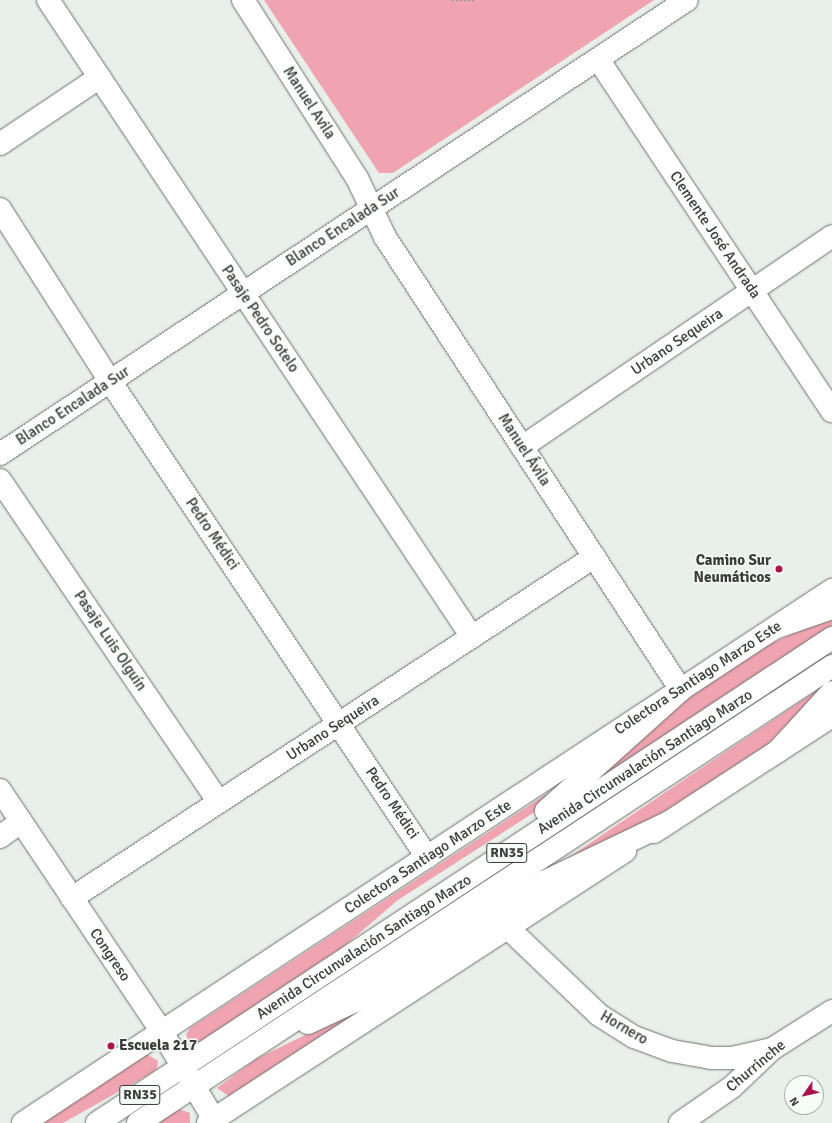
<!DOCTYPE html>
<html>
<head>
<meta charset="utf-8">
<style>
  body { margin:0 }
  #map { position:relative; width:832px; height:1123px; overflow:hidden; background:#e9efea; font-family:Signika,sans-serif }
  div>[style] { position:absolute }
  .green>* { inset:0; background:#f0a4b1 }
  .path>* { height:2.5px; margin-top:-1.25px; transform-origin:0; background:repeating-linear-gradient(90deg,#929693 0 2px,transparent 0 4px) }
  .roads { filter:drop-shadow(0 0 1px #6c726d) drop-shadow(0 0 1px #6c726d) }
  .street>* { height:22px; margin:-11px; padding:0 11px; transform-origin:11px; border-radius:11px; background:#fff }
  .secondary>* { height:22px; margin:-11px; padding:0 11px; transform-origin:11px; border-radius:11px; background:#fff }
  .highway>* { height:22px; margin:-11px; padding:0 11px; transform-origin:11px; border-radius:11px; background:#fff }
  .dots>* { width:11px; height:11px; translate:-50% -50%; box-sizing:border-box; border:2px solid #f6fcf7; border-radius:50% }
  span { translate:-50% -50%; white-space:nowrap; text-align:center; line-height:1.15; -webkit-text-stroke:3px #f6fcf7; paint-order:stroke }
  .shield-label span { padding:1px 3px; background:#f6fcf7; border:1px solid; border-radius:3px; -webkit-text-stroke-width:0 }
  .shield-label { font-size:14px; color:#393c3a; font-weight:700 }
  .street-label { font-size:15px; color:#393c3a }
  .poi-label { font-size:15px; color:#393c3a; font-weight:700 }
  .right { translate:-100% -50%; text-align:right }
  .left { translate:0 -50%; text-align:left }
  .north { position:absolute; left:784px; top:1075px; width:40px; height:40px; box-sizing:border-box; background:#f6fcf7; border:1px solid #aaafab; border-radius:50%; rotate:236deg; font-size:11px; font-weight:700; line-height:16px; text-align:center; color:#393c3a }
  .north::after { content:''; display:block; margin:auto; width:14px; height:18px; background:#a81349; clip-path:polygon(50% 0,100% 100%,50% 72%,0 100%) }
</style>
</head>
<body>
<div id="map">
  <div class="green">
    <i style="clip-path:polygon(264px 0,654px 0,393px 173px,379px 173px)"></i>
    <i style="clip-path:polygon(832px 617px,832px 627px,587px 789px,585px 786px,691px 696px,767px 645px)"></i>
    <i style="clip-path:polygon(825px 685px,768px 744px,658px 817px,562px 862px)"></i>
    <i style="clip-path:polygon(574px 776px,544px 806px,398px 900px,335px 954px,196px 1046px,190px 1044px,186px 1035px,190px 1028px)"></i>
    <i style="clip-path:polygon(559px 879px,230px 1097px,217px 1088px,256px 1059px,346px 1015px)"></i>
    <i style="clip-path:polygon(147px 1054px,158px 1061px,157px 1069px,150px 1074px,63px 1123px,42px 1123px)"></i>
    <i style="clip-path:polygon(179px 1109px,190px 1113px,190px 1123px,157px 1123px)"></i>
  </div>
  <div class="path">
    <i style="left:452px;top:0;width:24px"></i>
  </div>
  <div class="roads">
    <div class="street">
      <i style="left:48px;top:0;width:765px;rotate:56.35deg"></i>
      <i style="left:243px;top:0;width:211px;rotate:57.4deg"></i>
      <i style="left:357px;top:178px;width:65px;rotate:64.6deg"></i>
      <i style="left:385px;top:237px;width:541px;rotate:56.84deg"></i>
      <i style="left:598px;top:59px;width:423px;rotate:56.4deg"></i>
      <i style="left:0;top:144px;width:120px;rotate:-33.8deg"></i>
      <i style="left:0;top:209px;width:204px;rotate:57.4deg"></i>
      <i style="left:110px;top:381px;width:572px;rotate:56.34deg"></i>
      <i style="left:522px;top:447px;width:375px;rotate:-34.2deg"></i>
      <i style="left:0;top:454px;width:823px;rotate:-33.46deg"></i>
      <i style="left:0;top:480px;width:389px;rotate:55.8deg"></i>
      <i style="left:0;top:790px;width:291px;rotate:56.2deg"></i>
      <i style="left:162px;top:1032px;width:106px;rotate:59.3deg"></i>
      <i style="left:0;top:837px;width:26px;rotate:-36deg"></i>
      <i style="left:72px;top:898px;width:624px;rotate:-33.15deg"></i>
      <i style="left:508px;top:928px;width:126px;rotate:43.7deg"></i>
      <i style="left:599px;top:1015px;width:41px;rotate:32.2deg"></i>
      <i style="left:634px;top:1037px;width:40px;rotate:20.2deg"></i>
      <i style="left:672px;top:1051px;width:41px;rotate:9.9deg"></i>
      <i style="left:712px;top:1058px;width:20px"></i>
      <i style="left:732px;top:1058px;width:41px;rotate:-12.7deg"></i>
      <i style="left:680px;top:1123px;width:63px;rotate:-34.7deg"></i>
      <i style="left:732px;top:1087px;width:55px;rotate:-43.5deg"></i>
      <i style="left:772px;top:1049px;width:71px;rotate:-32.3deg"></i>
    </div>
    <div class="secondary">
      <i style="left:654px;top:832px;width:212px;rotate:-33.1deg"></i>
      <i style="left:23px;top:1123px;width:969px;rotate:-33.38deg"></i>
      <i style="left:208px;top:1123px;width:498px;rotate:-33.1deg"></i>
    </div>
    <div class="highway">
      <i style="left:777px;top:627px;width:58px;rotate:-19.1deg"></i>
      <i style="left:777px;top:752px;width:81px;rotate:-47.5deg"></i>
      <i style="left:546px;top:811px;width:181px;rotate:-41.9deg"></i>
      <i style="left:308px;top:1023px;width:62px;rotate:-24.9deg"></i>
      <i style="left:364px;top:997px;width:214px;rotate:-32.6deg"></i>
      <i style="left:544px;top:882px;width:139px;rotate:-25.6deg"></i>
      <i style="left:97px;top:1123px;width:881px;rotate:-33.42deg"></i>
      <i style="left:138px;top:1123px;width:831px;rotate:-33.36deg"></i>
    </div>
  </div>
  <div class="dots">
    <i style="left:779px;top:569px;background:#a81349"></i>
    <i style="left:111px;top:1046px;background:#a81349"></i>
  </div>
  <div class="shield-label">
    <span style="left:507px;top:853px">RN35</span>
    <span style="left:140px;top:1095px">RN35</span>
  </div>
  <div class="street-label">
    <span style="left:309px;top:103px;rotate:57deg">Manuel Avila</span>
    <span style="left:343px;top:227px;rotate:-33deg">Blanco Encalada Sur</span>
    <span style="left:715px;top:235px;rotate:56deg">Clemente José Andrada</span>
    <span style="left:260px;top:319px;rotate:56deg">Pasaje Pedro Sotelo</span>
    <span style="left:677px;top:342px;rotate:-34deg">Urbano Sequeira</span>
    <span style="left:73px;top:406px;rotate:-33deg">Blanco Encalada Sur</span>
    <span style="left:524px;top:450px;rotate:57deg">Manuel Ávila</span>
    <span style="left:212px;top:534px;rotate:56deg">Pedro Médici</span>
    <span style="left:110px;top:641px;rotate:56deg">Pasaje Luis Olguín</span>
    <span style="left:698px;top:678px;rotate:-33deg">Colectora Santiago Marzo Este</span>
    <span style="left:333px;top:728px;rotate:-33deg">Urbano Sequeira</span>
    <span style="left:645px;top:762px;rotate:-33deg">Avenida Circunvalación Santiago Marzo</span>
    <span style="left:392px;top:803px;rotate:56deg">Pedro Médici</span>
    <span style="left:428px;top:857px;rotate:-33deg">Colectora Santiago Marzo Este</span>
    <span style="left:364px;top:947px;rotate:-33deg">Avenida Circunvalación Santiago Marzo</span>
    <span style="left:110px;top:955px;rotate:56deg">Congreso</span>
    <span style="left:624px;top:1028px;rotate:30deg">Hornero</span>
    <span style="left:756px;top:1066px;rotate:-40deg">Churrinche</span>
  </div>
  <div class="poi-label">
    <span class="right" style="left:771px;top:569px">Camino Sur<br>Neumáticos</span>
    <span class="left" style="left:119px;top:1046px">Escuela 217</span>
  </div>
  <div class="north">N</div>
</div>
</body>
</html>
